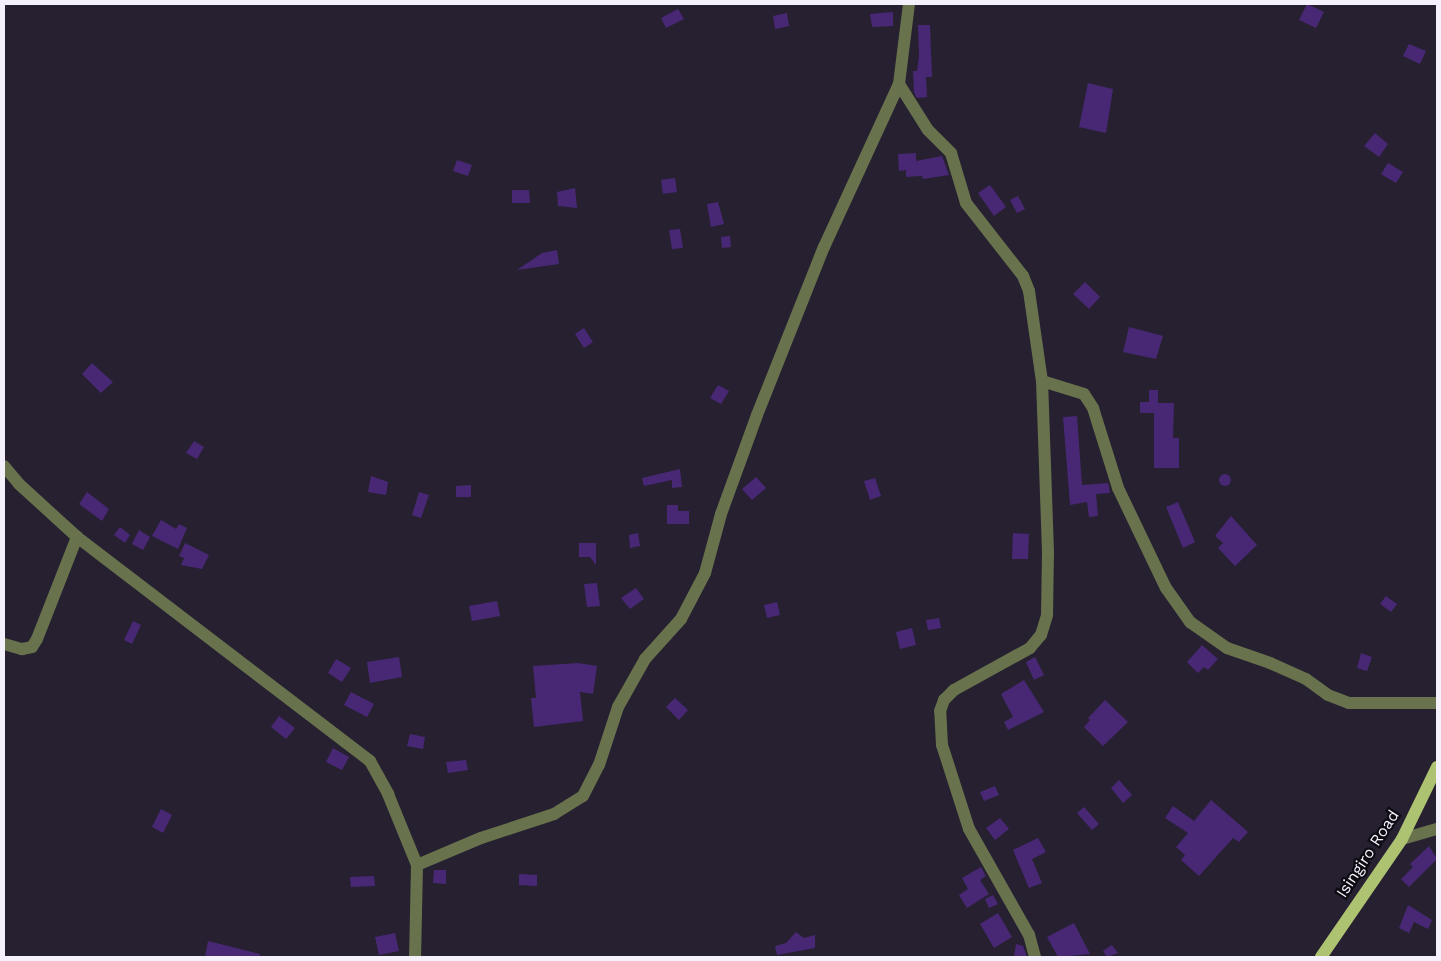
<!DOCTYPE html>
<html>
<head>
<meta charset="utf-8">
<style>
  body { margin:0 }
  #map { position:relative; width:1441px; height:961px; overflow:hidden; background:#262030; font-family:"Work Sans",sans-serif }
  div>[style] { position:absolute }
  .building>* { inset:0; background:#482875 }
  .round { border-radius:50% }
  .minor>* { height:12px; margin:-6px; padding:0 6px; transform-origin:6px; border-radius:6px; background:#68734d }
  .major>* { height:12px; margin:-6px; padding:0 6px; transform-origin:6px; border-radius:6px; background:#aec372 }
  span { translate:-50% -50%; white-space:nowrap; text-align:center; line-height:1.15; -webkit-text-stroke:4.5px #0e0b13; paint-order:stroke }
  .street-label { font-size:16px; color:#f4f1fc }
  .frame { position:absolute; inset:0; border:5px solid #f4f1fc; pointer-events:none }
</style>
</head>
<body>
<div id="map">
  <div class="building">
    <i style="clip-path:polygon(1307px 4px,1324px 12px,1316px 28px,1299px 20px)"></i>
    <i style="clip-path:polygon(678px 9px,684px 19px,666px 28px,661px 18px)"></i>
    <i style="clip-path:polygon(893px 12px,893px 26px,872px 27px,870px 14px)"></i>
    <i style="clip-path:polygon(787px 13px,789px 26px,775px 29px,773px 16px)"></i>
    <i style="clip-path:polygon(918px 25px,930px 25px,932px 77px,926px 77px,927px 97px,917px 98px,914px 92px,913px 71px,917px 71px,919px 56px)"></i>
    <i style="clip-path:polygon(1409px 44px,1426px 51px,1420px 64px,1403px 56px)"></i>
    <i style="clip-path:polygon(1088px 83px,1113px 89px,1106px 133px,1079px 127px)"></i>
    <i style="clip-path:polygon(1375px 133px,1388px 144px,1379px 157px,1364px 146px)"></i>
    <i style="clip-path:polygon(916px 153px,916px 161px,942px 156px,949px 175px,923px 179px,922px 176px,906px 177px,906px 170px,899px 171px,898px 154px)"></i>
    <i style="clip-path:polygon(457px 160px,472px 165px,468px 176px,453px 171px)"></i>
    <i style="clip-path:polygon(1388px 163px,1403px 172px,1396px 183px,1381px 174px)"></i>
    <i style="clip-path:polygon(675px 178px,677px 192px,663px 194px,661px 180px)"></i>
    <i style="clip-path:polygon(990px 185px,1006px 207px,994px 216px,978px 193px)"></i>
    <i style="clip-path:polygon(575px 188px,577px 208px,558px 206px,557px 192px)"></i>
    <i style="clip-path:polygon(512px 190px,529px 190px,530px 203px,512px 203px)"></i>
    <i style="clip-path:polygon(1018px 196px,1025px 209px,1017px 213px,1010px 200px)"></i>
    <i style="clip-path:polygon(718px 202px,724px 224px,711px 227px,707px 204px)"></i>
    <i style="clip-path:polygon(680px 229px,683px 248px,672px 249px,669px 230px)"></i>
    <i style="clip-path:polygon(730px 236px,731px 247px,722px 248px,721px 237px)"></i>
    <i style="clip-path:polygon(557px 250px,559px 264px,517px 270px,542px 253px)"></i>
    <i style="clip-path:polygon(1085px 282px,1100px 297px,1089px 309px,1073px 294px)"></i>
    <i style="clip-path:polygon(1129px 327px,1163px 336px,1156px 359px,1123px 352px)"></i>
    <i style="clip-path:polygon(584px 328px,593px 342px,584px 348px,575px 334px)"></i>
    <i style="clip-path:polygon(92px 363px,113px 382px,101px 393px,82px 374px)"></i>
    <i style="clip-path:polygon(718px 385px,729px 391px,721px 404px,710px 398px)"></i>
    <i style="clip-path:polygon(1149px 390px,1158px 390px,1158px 403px,1174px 403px,1173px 438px,1179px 438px,1179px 468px,1154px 468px,1154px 413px,1140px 413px,1140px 402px,1149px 402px)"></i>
    <i style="clip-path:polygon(1077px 416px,1082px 485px,1108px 483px,1109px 487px,1110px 493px,1096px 494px,1098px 516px,1089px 517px,1087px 502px,1070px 505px,1063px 417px)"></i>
    <i style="clip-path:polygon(194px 441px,204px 447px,197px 459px,186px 453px)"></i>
    <i style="clip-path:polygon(680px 469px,682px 487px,672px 488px,672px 480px,644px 486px,642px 478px)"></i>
    <i class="round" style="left:1219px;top:474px;width:12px;height:12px"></i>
    <i style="clip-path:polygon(371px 476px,388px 482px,386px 495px,368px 492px)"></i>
    <i style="clip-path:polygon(756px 477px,766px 488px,752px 500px,742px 489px)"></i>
    <i style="clip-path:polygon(875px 478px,881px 496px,870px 500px,864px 481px)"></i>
    <i style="clip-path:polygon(471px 485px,471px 497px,456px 497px,456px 486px)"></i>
    <i style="clip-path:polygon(87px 492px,109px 509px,102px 521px,79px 504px)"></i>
    <i style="clip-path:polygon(419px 492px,429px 495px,421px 518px,412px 515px)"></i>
    <i style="clip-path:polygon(1178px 502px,1195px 542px,1183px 548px,1166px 507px)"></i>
    <i style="clip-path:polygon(667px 505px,678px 505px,678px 511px,689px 511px,689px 524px,667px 524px)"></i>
    <i style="clip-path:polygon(1231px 516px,1257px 545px,1235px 566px,1218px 548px,1223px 543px,1215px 536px)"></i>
    <i style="clip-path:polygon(161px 520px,176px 529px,179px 524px,187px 528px,178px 549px,152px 536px)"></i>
    <i style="clip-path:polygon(120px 527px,130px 535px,125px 543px,114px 535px)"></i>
    <i style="clip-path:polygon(139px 530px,150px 537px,143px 550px,132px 544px)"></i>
    <i style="clip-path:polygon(638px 533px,640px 546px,630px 548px,629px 535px)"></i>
    <i style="clip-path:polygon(1013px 533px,1029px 534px,1028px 559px,1012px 559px)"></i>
    <i style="clip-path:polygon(185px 543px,209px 555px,202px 569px,181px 565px,184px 558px,179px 556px)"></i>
    <i style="clip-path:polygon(579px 543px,596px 543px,596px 565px,590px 557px,579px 557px)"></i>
    <i style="clip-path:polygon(597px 583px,600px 606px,587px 607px,584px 584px)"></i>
    <i style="clip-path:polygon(636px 588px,644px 599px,630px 609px,621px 598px)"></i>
    <i style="clip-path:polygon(1386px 596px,1397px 604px,1391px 612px,1380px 604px)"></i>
    <i style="clip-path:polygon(497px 601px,500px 616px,472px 621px,469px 606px)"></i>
    <i style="clip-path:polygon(777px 602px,780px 615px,767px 618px,764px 605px)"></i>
    <i style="clip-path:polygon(939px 618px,941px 628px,928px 630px,926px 620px)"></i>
    <i style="clip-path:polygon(133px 621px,141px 625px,132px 644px,124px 640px)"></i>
    <i style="clip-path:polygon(912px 628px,916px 645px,900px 649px,896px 632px)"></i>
    <i style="clip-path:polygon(1202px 645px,1218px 659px,1208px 670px,1204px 667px,1198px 673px,1187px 662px)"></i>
    <i style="clip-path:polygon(1361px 653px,1372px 657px,1367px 671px,1357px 668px)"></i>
    <i style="clip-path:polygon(399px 657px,402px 677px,370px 683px,367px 662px)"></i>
    <i style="clip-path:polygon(1035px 657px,1044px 675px,1034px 680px,1026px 662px)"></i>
    <i style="clip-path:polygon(336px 659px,351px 668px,342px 682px,328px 673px)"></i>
    <i style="clip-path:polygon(578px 663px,597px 666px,593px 694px,580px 692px,583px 721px,534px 727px,531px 698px,536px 698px,533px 666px)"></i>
    <i style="clip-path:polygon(1024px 680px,1044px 712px,1008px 730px,1004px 722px,1013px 717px,1001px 694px)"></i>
    <i style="clip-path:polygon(351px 692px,374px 704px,367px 717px,344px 705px)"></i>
    <i style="clip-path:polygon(675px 698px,688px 710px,679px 720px,666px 707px)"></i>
    <i style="clip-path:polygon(1105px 700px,1128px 722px,1103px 746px,1084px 727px,1090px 720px,1088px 718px)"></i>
    <i style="clip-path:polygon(279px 716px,295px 728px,286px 739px,271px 727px)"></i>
    <i style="clip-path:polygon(410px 734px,425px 737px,423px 749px,407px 746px)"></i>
    <i style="clip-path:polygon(333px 748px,349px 757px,342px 770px,326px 762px)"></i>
    <i style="clip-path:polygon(466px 760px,468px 770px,448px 773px,446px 762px)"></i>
    <i style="clip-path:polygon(1119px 780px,1132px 795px,1123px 803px,1111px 788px)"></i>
    <i style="clip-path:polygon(995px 786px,999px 795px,984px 801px,980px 792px)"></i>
    <i style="clip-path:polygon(1211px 800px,1248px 832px,1239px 842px,1233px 838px,1199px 876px,1181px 860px,1185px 855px,1176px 847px,1188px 833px,1165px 818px,1173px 806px,1194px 821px)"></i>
    <i style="clip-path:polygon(1084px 807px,1099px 824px,1092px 830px,1077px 813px)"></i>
    <i style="clip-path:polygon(161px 809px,172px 815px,163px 833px,152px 827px)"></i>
    <i style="clip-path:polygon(1000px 818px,1009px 829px,995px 840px,986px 828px)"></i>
    <i style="clip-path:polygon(1038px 838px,1046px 852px,1032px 859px,1042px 883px,1029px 888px,1013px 850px)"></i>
    <i style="clip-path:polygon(1429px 846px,1437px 859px,1409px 887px,1401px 879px,1413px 867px,1410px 864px)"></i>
    <i style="clip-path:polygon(981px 867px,986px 876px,980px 880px,989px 894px,967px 908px,959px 895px,968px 889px,962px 878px)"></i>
    <i style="clip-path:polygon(434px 870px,446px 870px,446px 884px,433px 883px)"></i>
    <i style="clip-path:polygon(519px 874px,537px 875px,537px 886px,519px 885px)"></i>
    <i style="clip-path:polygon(374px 876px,375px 886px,351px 887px,350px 877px)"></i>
    <i style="clip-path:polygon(993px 895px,998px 904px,989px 908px,985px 899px)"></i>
    <i style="clip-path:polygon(1408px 905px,1432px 920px,1428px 929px,1414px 922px,1409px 933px,1399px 928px)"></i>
    <i style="clip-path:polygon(998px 913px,1012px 937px,994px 948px,980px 924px)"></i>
    <i style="clip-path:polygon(1074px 923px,1090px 954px,1058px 957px,1047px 937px)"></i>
    <i style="clip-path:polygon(796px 932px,804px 938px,815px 935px,815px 948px,777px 955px,775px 946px,786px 943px)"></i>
    <i style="clip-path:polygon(395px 933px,399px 951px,379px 955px,375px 937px)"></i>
    <i style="clip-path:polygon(208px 941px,260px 954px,260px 957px,205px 957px)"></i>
    <i style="clip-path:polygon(1016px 944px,1023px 946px,1027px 957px,1014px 957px)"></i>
    <i style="clip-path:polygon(1112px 945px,1118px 953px,1107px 957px,1103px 951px)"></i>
  </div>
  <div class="minor">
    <i style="left:899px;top:84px;width:54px;rotate:57.8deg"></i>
    <i style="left:928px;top:130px;width:33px;rotate:45deg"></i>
    <i style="left:951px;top:153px;width:52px;rotate:73.3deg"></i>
    <i style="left:966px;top:203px;width:93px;rotate:52deg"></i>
    <i style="left:1023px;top:276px;width:16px;rotate:68deg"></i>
    <i style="left:1029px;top:291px;width:91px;rotate:81.8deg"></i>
    <i style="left:1042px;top:381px;width:44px;rotate:17.2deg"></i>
    <i style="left:1084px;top:394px;width:17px;rotate:57deg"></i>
    <i style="left:1093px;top:408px;width:84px;rotate:72.6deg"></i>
    <i style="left:1118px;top:488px;width:111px;rotate:64.4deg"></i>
    <i style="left:1166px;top:588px;width:42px;rotate:54.8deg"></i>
    <i style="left:1190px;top:622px;width:45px;rotate:35.1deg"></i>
    <i style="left:1227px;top:648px;width:46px;rotate:19.2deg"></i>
    <i style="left:1270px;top:663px;width:39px;rotate:24deg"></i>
    <i style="left:1306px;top:679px;width:27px;rotate:36deg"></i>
    <i style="left:1328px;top:695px;width:22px;rotate:21deg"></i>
    <i style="left:1349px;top:703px;width:88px"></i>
    <i style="left:4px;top:466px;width:23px;rotate:50deg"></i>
    <i style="left:19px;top:484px;width:79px;rotate:42.4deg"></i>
    <i style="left:77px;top:537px;width:369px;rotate:37.4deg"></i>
    <i style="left:370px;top:761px;width:38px;rotate:61deg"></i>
    <i style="left:388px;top:794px;width:77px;rotate:67.8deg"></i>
    <i style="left:417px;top:865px;width:92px;rotate:91.2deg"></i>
    <i style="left:4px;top:644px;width:19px;rotate:16deg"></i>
    <i style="left:22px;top:649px;width:10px;rotate:-11deg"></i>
    <i style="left:32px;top:647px;width:9px;rotate:-58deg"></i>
    <i style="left:37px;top:639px;width:110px;rotate:-68.6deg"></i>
    <i style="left:1402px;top:839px;width:36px;rotate:-16deg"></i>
    <i style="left:417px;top:865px;width:69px;rotate:-22.9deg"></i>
    <i style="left:481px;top:838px;width:77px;rotate:-18.2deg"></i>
    <i style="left:554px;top:814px;width:34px;rotate:-32deg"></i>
    <i style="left:583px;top:796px;width:35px;rotate:-63deg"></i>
    <i style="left:599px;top:765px;width:61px;rotate:-71.9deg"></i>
    <i style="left:618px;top:707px;width:55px;rotate:-60.6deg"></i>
    <i style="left:645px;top:659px;width:54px;rotate:-48deg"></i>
    <i style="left:681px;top:619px;width:52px;rotate:-62.4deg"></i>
    <i style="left:705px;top:573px;width:61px;rotate:-74.8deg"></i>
    <i style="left:721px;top:514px;width:105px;rotate:-70deg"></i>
    <i style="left:757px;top:415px;width:181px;rotate:-68.3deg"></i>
    <i style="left:824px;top:247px;width:179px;rotate:-65.3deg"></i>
    <i style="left:899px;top:84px;width:81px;rotate:-82.9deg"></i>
    <i style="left:1035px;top:957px;width:23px;rotate:-105deg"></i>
    <i style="left:1029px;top:935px;width:122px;rotate:-119.5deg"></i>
    <i style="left:969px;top:829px;width:88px;rotate:-107.8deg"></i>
    <i style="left:942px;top:745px;width:34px;rotate:-93deg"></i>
    <i style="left:940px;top:711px;width:12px;rotate:-70deg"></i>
    <i style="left:944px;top:700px;width:14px;rotate:-45deg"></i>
    <i style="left:954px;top:690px;width:87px;rotate:-28.9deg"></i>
    <i style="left:1030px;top:648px;width:17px;rotate:-50deg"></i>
    <i style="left:1041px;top:635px;width:21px;rotate:-73deg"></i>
    <i style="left:1047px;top:615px;width:63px;rotate:-89.1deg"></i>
    <i style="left:1048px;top:552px;width:171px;rotate:-92deg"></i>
  </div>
  <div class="major">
    <i style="left:1321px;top:957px;width:143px;rotate:-55.5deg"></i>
    <i style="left:1402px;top:839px;width:80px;rotate:-64.1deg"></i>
  </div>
  <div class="street-label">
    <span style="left:1368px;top:854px;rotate:-57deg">Isingiro Road</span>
  </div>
  <div class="frame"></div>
</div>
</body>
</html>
